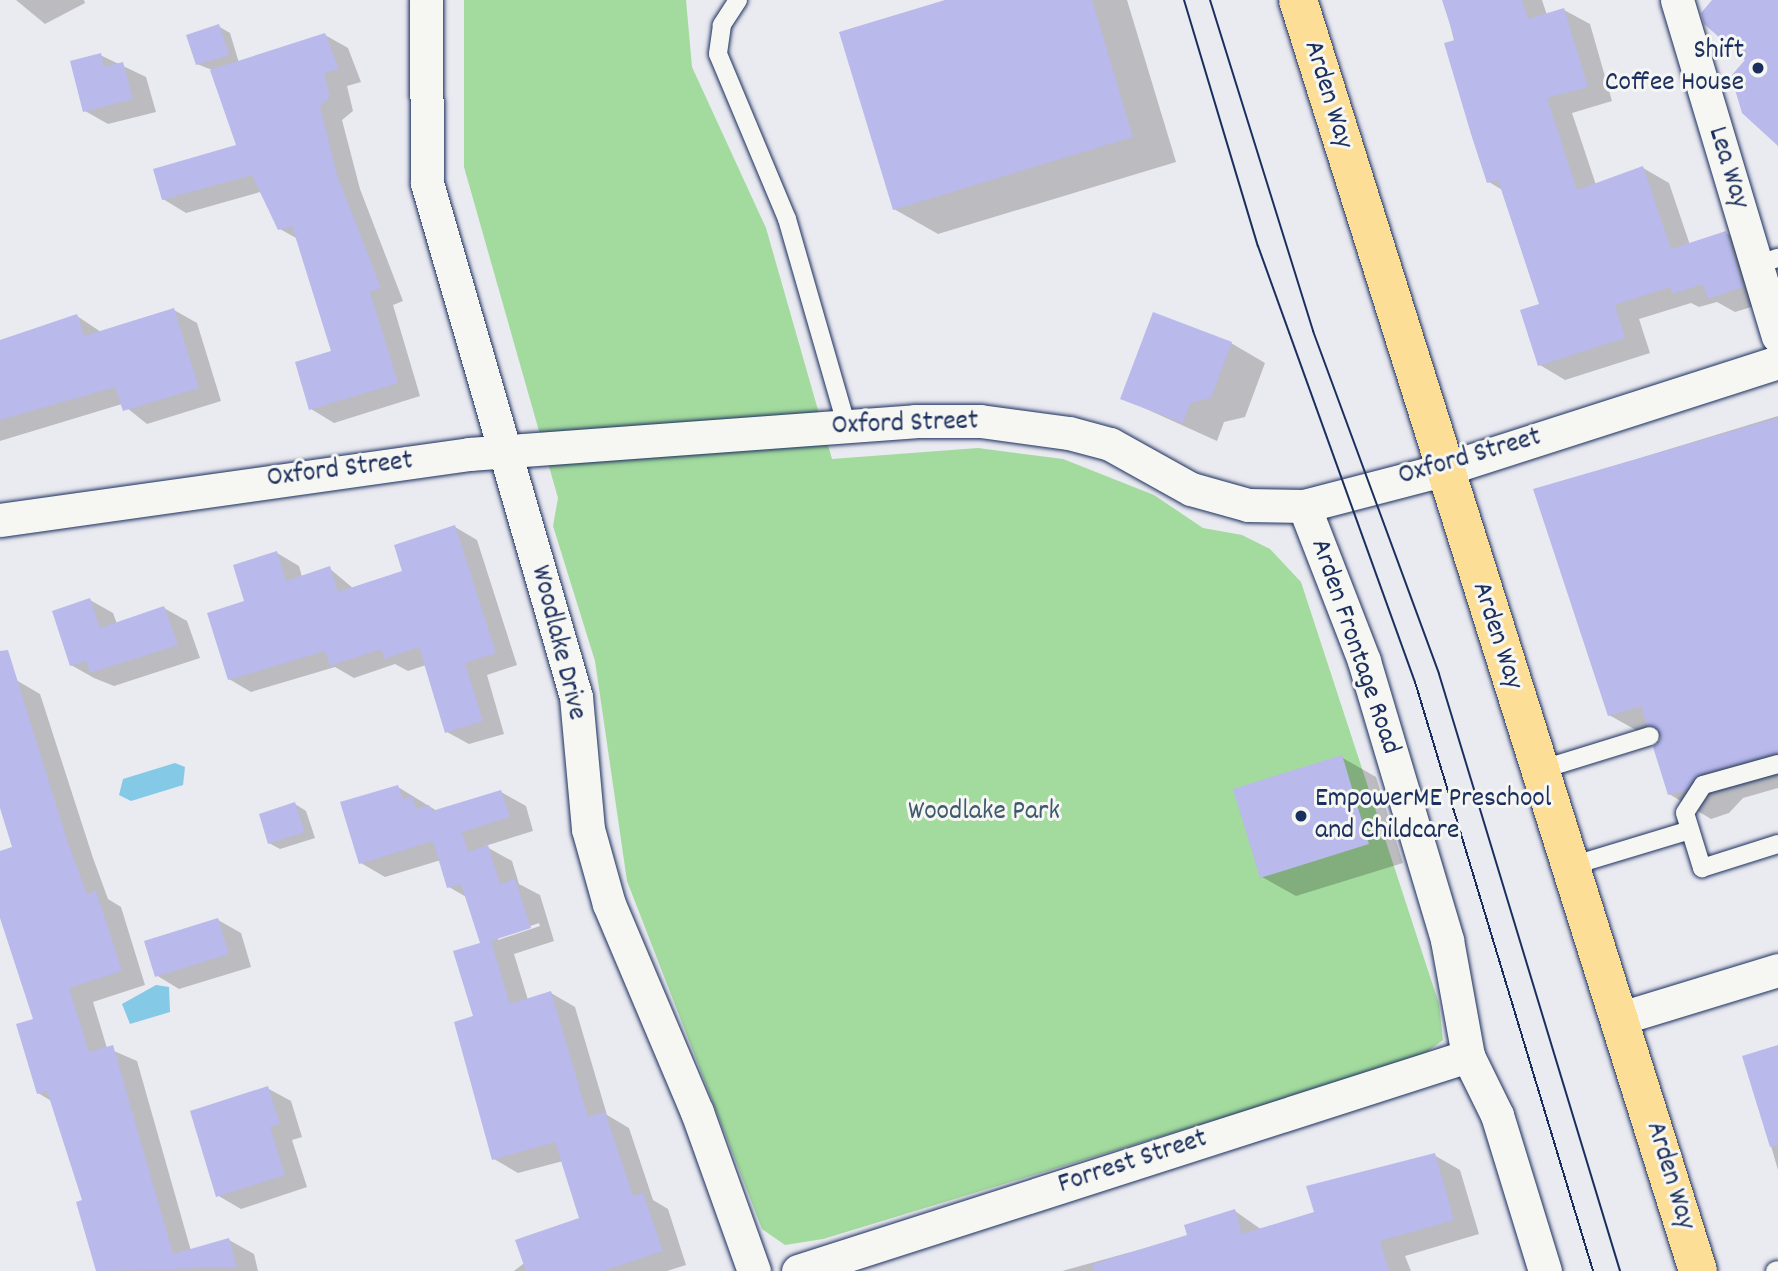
<!DOCTYPE html>
<html>
<head>
<meta charset="utf-8">
<style>
  body { margin:0 }
  #map { position:relative; width:1778px; height:1271px; overflow:hidden; background:#eaeaf1; font-family:Dekko,sans-serif }
  div>[style] { position:absolute }
  .green>* { inset:0; background:#a3da9e }
  .water>* { inset:0; background:#84c9e5 }
  .shadow>* { inset:0; background:#0003 }
  .building>* { inset:0; background:#b9b9eb }
  .roads { filter:drop-shadow(0 0 2px #1b2f5e) drop-shadow(0 0 2px #1b2f5e) }
  .lane>* { height:18px; margin:-9px; padding:0 9px; transform-origin:9px; border-radius:9px; background:#f6f6f2 }
  .street>* { height:33px; margin:-16.5px; padding:0 16.5px; transform-origin:16.5px; border-radius:16.5px; background:#f6f6f2 }
  .primary>* { height:38px; margin:-19px; padding:0 19px; transform-origin:19px; border-radius:19px; background:#fdde96 }
  .tram>* { height:2px; margin:-1px; padding:0 1px; transform-origin:1px; border-radius:1px; background:#1b2f5e }
  .dots>* { width:19px; height:19px; translate:-50% -50%; box-sizing:border-box; border:4px solid #f6f6f2; border-radius:50% }
  span { translate:-50% -50%; white-space:nowrap; text-align:center; line-height:1.15; -webkit-text-stroke:6px #f6f6f2; paint-order:stroke }
  .poi-label { font-size:28px; color:#1b2f5e }
  .right { translate:-100% -50%; text-align:right }
  .left { translate:0 -50%; text-align:left }
  .street-label { font-size:28px; color:#1b2f5e }
  .park-label { font-size:28px; color:#3d5a6e }
</style>
</head>
<body>
<div id="map">
  <div class="green">
    <i style="clip-path:polygon(464px 0,686px 0,692px 67px,766px 228px,832px 459px,978px 448px,1063px 459px,1154px 495px,1203px 528px,1242px 535px,1270px 549px,1301px 582px,1439px 1004px,1443px 1040px,1419px 1058px,823px 1239px,785px 1245px,762px 1229px,627px 881px,595px 661px,553px 526px,558px 498px,464px 167px)"></i>
  </div>
  <div class="water">
    <i style="clip-path:polygon(175px 763px,185px 767px,183px 785px,131px 801px,119px 795px,123px 779px)"></i>
    <i style="clip-path:polygon(156px 985px,169px 987px,170px 1012px,130px 1024px,122px 1004px)"></i>
  </div>
  <div class="shadow">
    <i style="clip-path:polygon(16px 0,84px 0,85px 3px,45px 24px)"></i>
    <i style="clip-path:polygon(951px 0,1127px 0,1176px 162px,938px 234px,894px 209px)"></i>
    <i style="clip-path:polygon(1444px 0,1542px 0,1547px 15px,1564px 10px,1590px 24px,1612px 101px,1572px 113px,1596px 185px,1643px 168px,1669px 183px,1690px 245px,1726px 233px,1751px 247px,1768px 302px,1735px 312px,1717px 302px,1699px 307px,1691px 303px,1639px 319px,1650px 353px,1565px 380px,1540px 365px,1541px 305px,1504px 191px,1489px 182px)"></i>
    <i style="clip-path:polygon(218px 26px,230px 33px,239px 63px,325px 35px,348px 48px,361px 82px,347px 86px,353px 111px,342px 120px,360px 189px,403px 301px,393px 305px,420px 396px,334px 423px,311px 409px,333px 353px,298px 239px,280px 229px,260px 192px,186px 213px,163px 199px,238px 147px,212px 70px,197px 64px)"></i>
    <i style="clip-path:polygon(100px 55px,146px 77px,156px 112px,108px 124px,85px 111px)"></i>
    <i style="clip-path:polygon(174px 310px,197px 323px,221px 401px,147px 424px,122px 404px,0 441px,0 342px,77px 316px,101px 332px)"></i>
    <i style="clip-path:polygon(1231px 343px,1265px 363px,1245px 417px,1224px 422px,1217px 441px,1122px 398px)"></i>
    <i style="clip-path:polygon(1778px 416px,1778px 788px,1743px 798px,1729px 813px,1711px 819px,1669px 794px,1655px 747px,1661px 737px,1652px 739px,1609px 715px,1535px 490px)"></i>
    <i style="clip-path:polygon(455px 527px,477px 540px,517px 665px,487px 675px,504px 734px,469px 744px,447px 732px,426px 665px,408px 671px,395px 664px,354px 678px,335px 667px,251px 692px,229px 679px,246px 603px,277px 553px,299px 566px,302px 577px,329px 568px,354px 589px,405px 572px)"></i>
    <i style="clip-path:polygon(90px 600px,113px 613px,117px 624px,164px 608px,187px 621px,200px 658px,114px 686px,94px 678px,71px 665px)"></i>
    <i style="clip-path:polygon(16px 680px,40px 694px,93px 858px,108px 899px,121px 907px,145px 985px,93px 1002px,107px 1048px,137px 1061px,191px 1251px,229px 1240px,254px 1254px,258px 1271px,97px 1271px,78px 1203px,84px 1201px,53px 1102px,38px 1093px,36px 1020px,0 912px,0 853px,14px 848px,0 802px,0 685px)"></i>
    <i style="clip-path:polygon(1341px 757px,1376px 777px,1403px 863px,1296px 896px,1262px 877px)"></i>
    <i style="clip-path:polygon(evenodd,398px 787px,437px 811px,501px 792px,526px 806px,533px 831px,485px 846px,512px 861px,519px 884px,540px 895px,554px 941px,514px 954px,528px 1000px,551px 993px,575px 1007px,607px 1115px,629px 1128px,653px 1200px,668px 1209px,686px 1265px,667px 1271px,514px 1271px,581px 1219px,563px 1161px,518px 1173px,494px 1159px,475px 1017px,483px 945px,468px 898px,449px 887px,441px 860px,385px 877px,361px 863px,398px 787px,539px 923px,540px 926px,498px 940px,498px 937px,539px 923px)"></i>
    <i style="clip-path:polygon(295px 804px,306px 811px,315px 838px,280px 849px,269px 843px)"></i>
    <i style="clip-path:polygon(218px 920px,241px 933px,251px 967px,179px 989px,156px 975px)"></i>
    <i style="clip-path:polygon(1778px 1046px,1778px 1170px,1745px 1057px)"></i>
    <i style="clip-path:polygon(267px 1088px,291px 1101px,302px 1137px,292px 1140px,307px 1187px,241px 1209px,217px 1195px)"></i>
    <i style="clip-path:polygon(1434px 1155px,1460px 1170px,1479px 1234px,1405px 1256px,1411px 1271px,1062px 1271px,1189px 1236px,1235px 1211px,1262px 1230px,1317px 1213px)"></i>
  </div>
  <div class="building">
    <i style="clip-path:polygon(945px 0,1092px 0,1133px 137px,893px 210px,839px 32px)"></i>
    <i style="clip-path:polygon(1442px 0,1522px 0,1528px 19px,1564px 8px,1588px 87px,1547px 98px,1577px 190px,1643px 166px,1671px 249px,1726px 231px,1743px 287px,1708px 299px,1703px 284px,1672px 294px,1670px 287px,1615px 305px,1625px 338px,1538px 366px,1520px 310px,1539px 304px,1498px 180px,1487px 183px,1471px 134px,1444px 43px,1455px 40px)"></i>
    <i style="clip-path:polygon(1712px 0,1778px 0,1778px 146px,1742px 113px,1731px 76px,1745px 60px,1704px 24px,1701px 13px)"></i>
    <i style="clip-path:polygon(219px 24px,229px 55px,196px 65px,186px 35px)"></i>
    <i style="clip-path:polygon(325px 33px,339px 69px,324px 73px,330px 97px,320px 106px,337px 175px,381px 288px,370px 292px,398px 383px,309px 410px,295px 362px,331px 351px,292px 226px,278px 230px,252px 175px,162px 200px,153px 169px,236px 145px,210px 70px)"></i>
    <i style="clip-path:polygon(101px 53px,104px 67px,123px 62px,133px 99px,83px 112px,70px 61px)"></i>
    <i style="clip-path:polygon(174px 308px,199px 388px,123px 411px,115px 387px,0 420px,0 340px,77px 314px,84px 336px)"></i>
    <i style="clip-path:polygon(1153px 312px,1232px 342px,1211px 398px,1190px 403px,1183px 423px,1120px 399px)"></i>
    <i style="clip-path:polygon(1778px 418px,1778px 753px,1700px 774px,1686px 790px,1668px 795px,1653px 747px,1661px 739px,1658px 728px,1647px 725px,1641px 706px,1608px 716px,1533px 489px)"></i>
    <i style="clip-path:polygon(455px 525px,496px 653px,465px 663px,483px 721px,445px 733px,419px 647px,384px 659px,381px 649px,330px 666px,325px 651px,228px 680px,207px 613px,244px 601px,233px 565px,277px 551px,286px 581px,330px 566px,338px 592px,402px 571px,394px 545px)"></i>
    <i style="clip-path:polygon(90px 598px,100px 628px,164px 606px,178px 645px,90px 673px,86px 661px,70px 666px,52px 611px)"></i>
    <i style="clip-path:polygon(8px 650px,68px 843px,87px 894px,96px 891px,122px 971px,69px 988px,89px 1052px,113px 1045px,173px 1254px,229px 1238px,237px 1267px,96px 1271px,76px 1202px,82px 1200px,47px 1091px,37px 1094px,16px 1024px,33px 1019px,0 918px,0 851px,12px 847px,0 808px,0 651px)"></i>
    <i style="clip-path:polygon(1342px 755px,1369px 844px,1260px 878px,1233px 789px)"></i>
    <i style="clip-path:polygon(398px 785px,403px 799px,412px 796px,416px 809px,429px 805px,432px 811px,501px 790px,510px 817px,462px 832px,468px 852px,488px 845px,500px 884px,515px 879px,531px 928px,491px 941px,510px 1004px,551px 991px,588px 1117px,605px 1112px,633px 1196px,643px 1193px,663px 1251px,603px 1271px,526px 1271px,515px 1240px,579px 1218px,555px 1142px,492px 1160px,454px 1022px,473px 1016px,453px 951px,480px 943px,461px 884px,447px 888px,433px 841px,359px 864px,340px 802px)"></i>
    <i style="clip-path:polygon(295px 802px,305px 832px,268px 844px,259px 814px)"></i>
    <i style="clip-path:polygon(218px 918px,229px 954px,155px 977px,144px 941px)"></i>
    <i style="clip-path:polygon(1778px 1045px,1778px 1146px,1770px 1147px,1742px 1056px)"></i>
    <i style="clip-path:polygon(268px 1086px,280px 1124px,270px 1127px,285px 1175px,216px 1197px,190px 1111px)"></i>
    <i style="clip-path:polygon(1435px 1153px,1454px 1220px,1380px 1241px,1389px 1271px,1094px 1271px,1093px 1264px,1187px 1235px,1184px 1225px,1235px 1209px,1242px 1234px,1314px 1212px,1306px 1186px)"></i>
  </div>
  <div class="roads">
    <div class="lane">
      <i style="left:738px;top:0;width:30px;rotate:123deg"></i>
      <i style="left:722px;top:25px;width:29px;rotate:98deg"></i>
      <i style="left:718px;top:54px;width:179px;rotate:67.3deg"></i>
      <i style="left:787px;top:219px;width:216px;rotate:73.9deg"></i>
      <i style="left:1756px;top:265px;width:23px;rotate:-18deg"></i>
      <i style="left:1778px;top:764px;width:78px;rotate:164.4deg"></i>
      <i style="left:1703px;top:785px;width:33px;rotate:123deg"></i>
      <i style="left:1685px;top:813px;width:58px;rotate:72.8deg"></i>
      <i style="left:1702px;top:868px;width:80px;rotate:-17.5deg"></i>
      <i style="left:1540px;top:770px;width:115px;rotate:-17.2deg"></i>
      <i style="left:1571px;top:866px;width:124px;rotate:-16.8deg"></i>
      <i style="left:1775px;top:1271px;width:3px;rotate:-18deg"></i>
    </div>
    <div class="street">
      <i style="left:426px;top:0;width:183px;rotate:89.7deg"></i>
      <i style="left:427px;top:183px;width:535px;rotate:73.83deg"></i>
      <i style="left:576px;top:697px;width:133px;rotate:84.8deg"></i>
      <i style="left:588px;top:829px;width:78px;rotate:74.4deg"></i>
      <i style="left:609px;top:904px;width:226px;rotate:67.1deg"></i>
      <i style="left:697px;top:1112px;width:169px;rotate:70.3deg"></i>
      <i style="left:1677px;top:0;width:351px;rotate:73.3deg"></i>
      <i style="left:1304px;top:506px;width:166px;rotate:68.8deg"></i>
      <i style="left:1364px;top:661px;width:291px;rotate:73.4deg"></i>
      <i style="left:1447px;top:940px;width:118px;rotate:79.7deg"></i>
      <i style="left:1468px;top:1056px;width:66px;rotate:63.8deg"></i>
      <i style="left:1497px;top:1115px;width:163px;rotate:72.9deg"></i>
      <i style="left:0;top:520px;width:474px;rotate:-8deg"></i>
      <i style="left:469px;top:454px;width:447px;rotate:-4.2deg"></i>
      <i style="left:915px;top:421px;width:65px"></i>
      <i style="left:980px;top:421px;width:90px;rotate:7.7deg"></i>
      <i style="left:1069px;top:433px;width:42px;rotate:15deg"></i>
      <i style="left:1110px;top:444px;width:93px;rotate:29.1deg"></i>
      <i style="left:1191px;top:489px;width:59px;rotate:15.7deg"></i>
      <i style="left:1248px;top:505px;width:56px;rotate:1deg"></i>
      <i style="left:1304px;top:506px;width:143px;rotate:-14.6deg"></i>
      <i style="left:1442px;top:470px;width:353px;rotate:-17.8deg"></i>
      <i style="left:1621px;top:1018px;width:164px;rotate:-17deg"></i>
      <i style="left:798px;top:1271px;width:704px;rotate:-17.79deg"></i>
    </div>
    <div class="primary">
      <i style="left:1298px;top:0;width:1332px;rotate:72.53deg"></i>
    </div>
  </div>
  <div class="tram">
    <i style="left:1184px;top:0;width:257px;rotate:73.3deg"></i>
    <i style="left:1258px;top:246px;width:463px;rotate:70.2deg"></i>
    <i style="left:1415px;top:682px;width:615px;rotate:73.18deg"></i>
    <i style="left:1210px;top:0;width:347px;rotate:72.7deg"></i>
    <i style="left:1313px;top:331px;width:365px;rotate:69.8deg"></i>
    <i style="left:1439px;top:674px;width:624px;rotate:73.13deg"></i>
  </div>
  <div class="dots">
    <i style="left:1758px;top:68px;background:#1b2f5e"></i>
    <i style="left:1301px;top:816px;background:#1b2f5e"></i>
  </div>
  <div class="poi-label">
    <span class="right" style="left:1744px;top:68px">Shift<br>Coffee House</span>
    <span class="left" style="left:1315px;top:816px">EmpowerME Preschool<br>and Childcare</span>
  </div>
  <div class="street-label">
    <span style="left:1327px;top:95px;rotate:73deg">Arden Way</span>
    <span style="left:1727px;top:168px;rotate:73deg">Lea Way</span>
    <span style="left:905px;top:425px;rotate:-2deg">Oxford Street</span>
    <span style="left:1470px;top:458px;rotate:-16deg">Oxford Street</span>
    <span style="left:340px;top:471px;rotate:-7deg">Oxford Street</span>
    <span style="left:1496px;top:636px;rotate:72deg">Arden Way</span>
    <span style="left:557px;top:643px;rotate:76deg">Woodlake Drive</span>
    <span style="left:1354px;top:647px;rotate:71deg">Arden Frontage Road</span>
    <span style="left:1133px;top:1163px;rotate:-18deg">Forrest Street</span>
    <span style="left:1669px;top:1176px;rotate:73deg">Arden Way</span>
  </div>
  <div class="park-label">
    <span style="left:984px;top:813px">Woodlake Park</span>
  </div>
</div>
</body>
</html>
